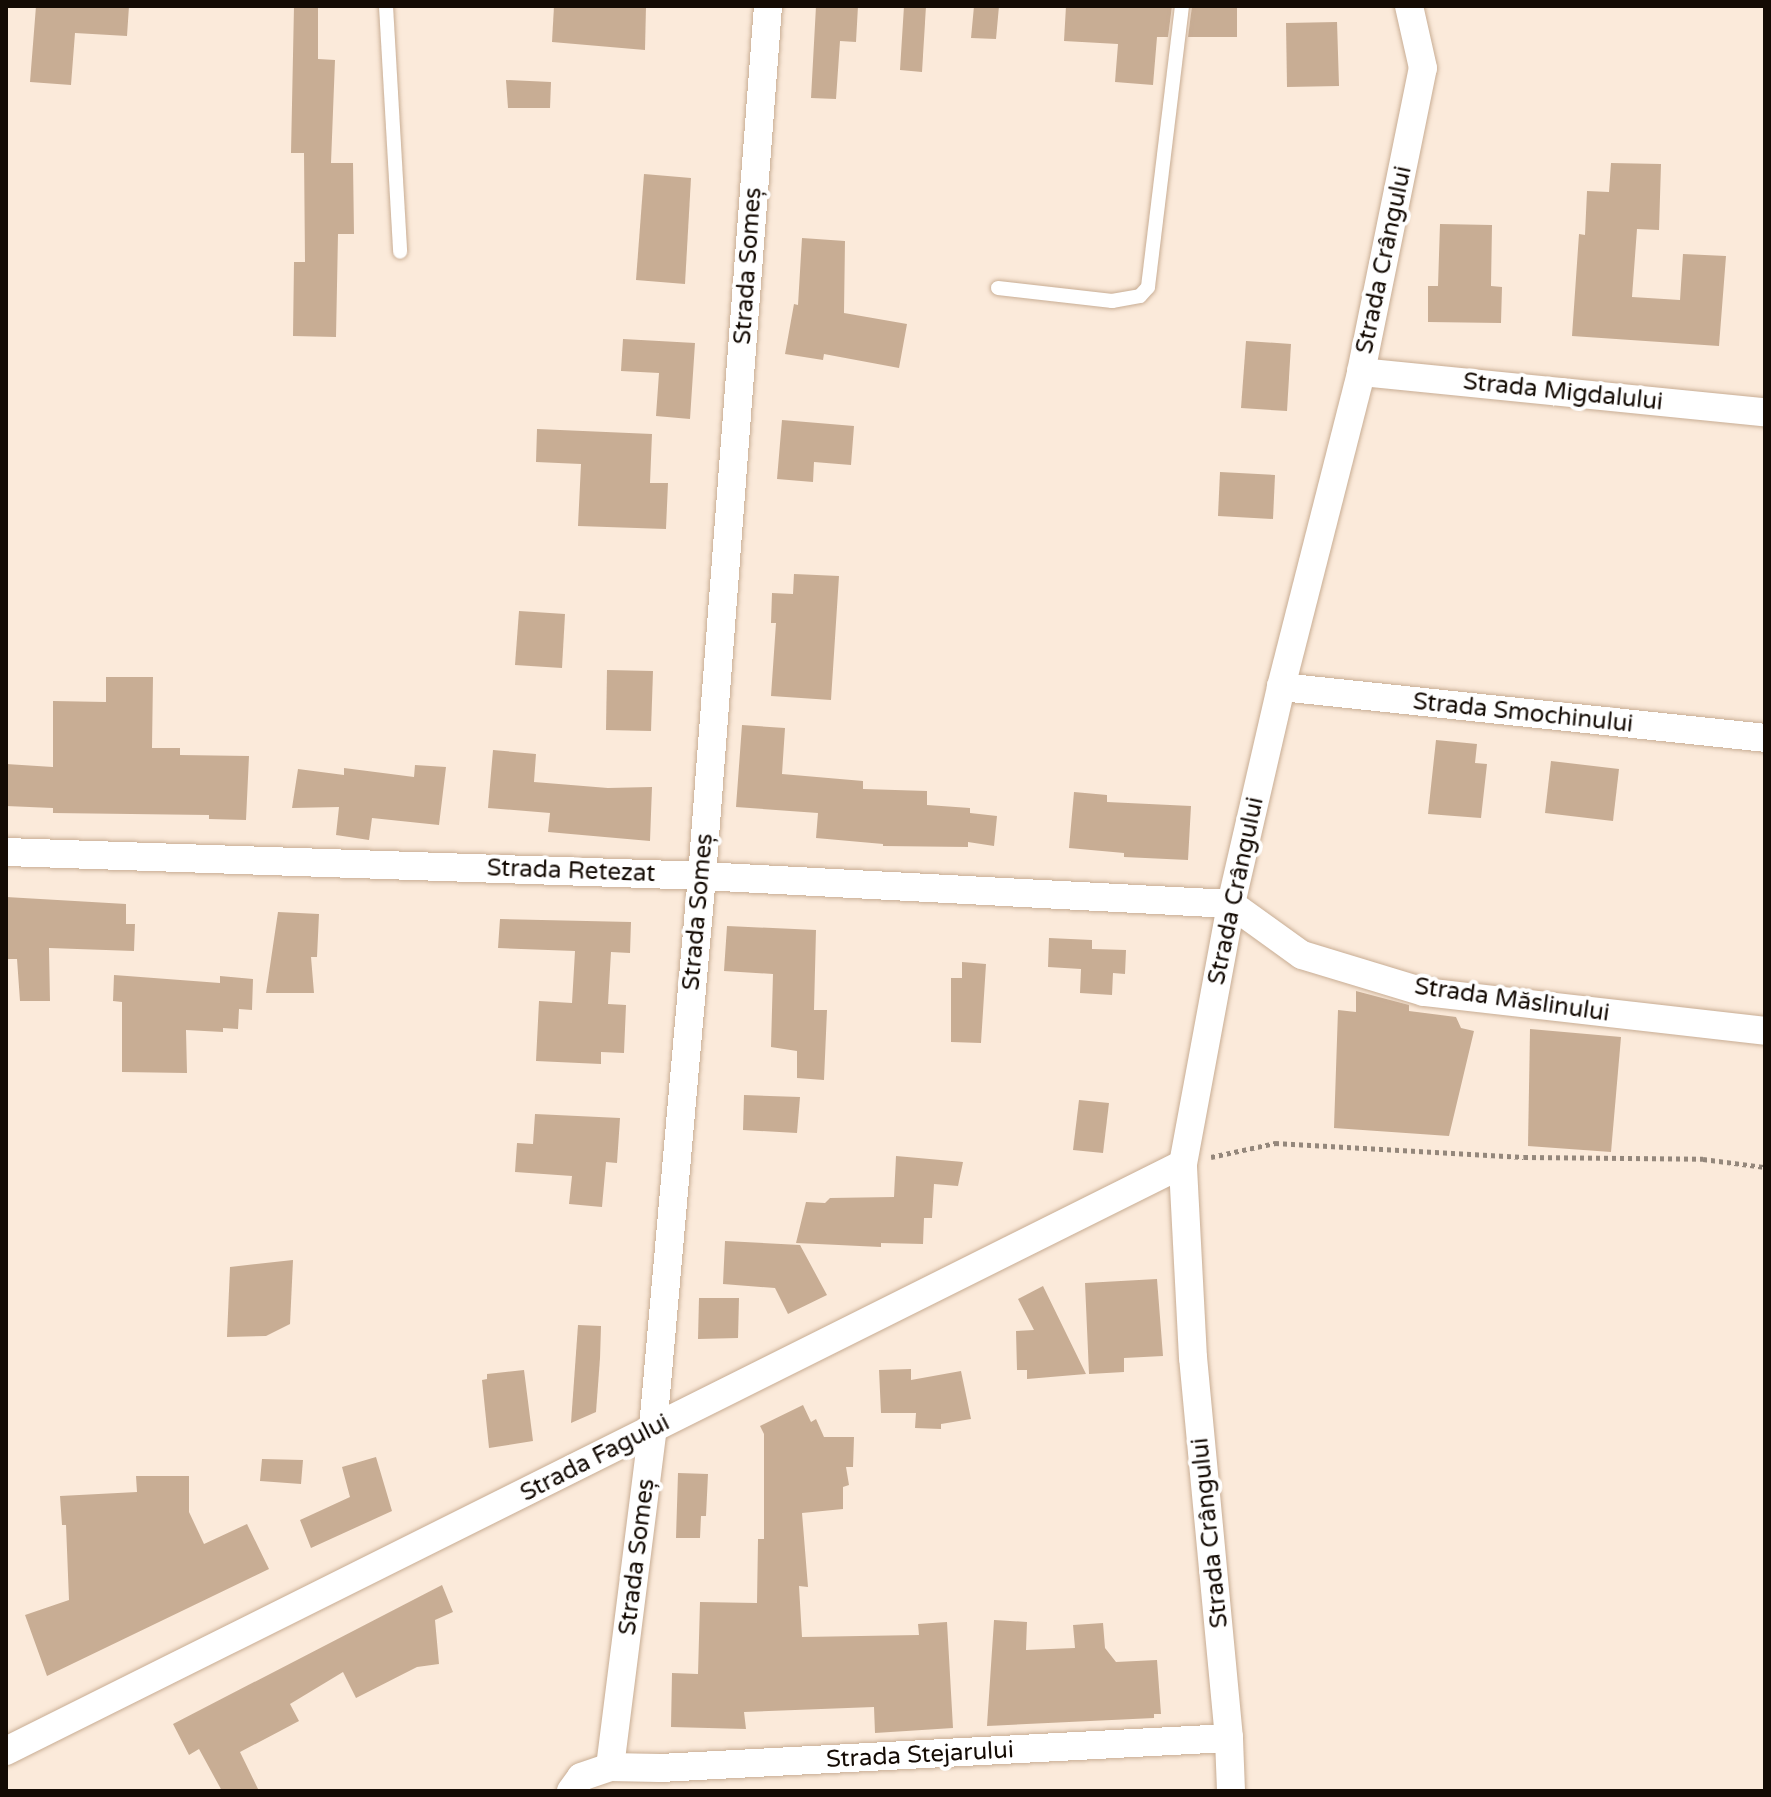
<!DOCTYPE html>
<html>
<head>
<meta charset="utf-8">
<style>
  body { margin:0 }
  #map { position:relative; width:1771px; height:1797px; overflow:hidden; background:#fbeada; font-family:"Varela Round",sans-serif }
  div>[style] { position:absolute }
  .building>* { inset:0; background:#c8ad94 }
  .path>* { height:5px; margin-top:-2.5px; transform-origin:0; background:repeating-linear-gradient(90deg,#94877b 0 4px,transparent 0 8px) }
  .roads { filter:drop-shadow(0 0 2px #c8ad94) drop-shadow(0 0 2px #c8ad94) }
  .service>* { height:14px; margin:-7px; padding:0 7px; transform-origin:7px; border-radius:7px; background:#fff }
  .minor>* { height:28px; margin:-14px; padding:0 14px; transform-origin:14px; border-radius:14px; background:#fff }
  span { translate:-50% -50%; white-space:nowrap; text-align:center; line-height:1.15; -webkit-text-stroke:8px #fff; paint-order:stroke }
  .street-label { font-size:24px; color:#140b04 }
  .frame { position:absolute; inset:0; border:8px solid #140b04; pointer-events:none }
</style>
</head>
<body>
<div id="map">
  <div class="building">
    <i style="clip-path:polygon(36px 6px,129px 6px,127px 36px,75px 33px,71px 85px,30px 82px)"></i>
    <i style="clip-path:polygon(294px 6px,318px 6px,318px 59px,335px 60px,331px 163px,353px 163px,354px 234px,338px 234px,336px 337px,293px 336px,294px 262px,305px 262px,304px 153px,291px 153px)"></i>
    <i style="clip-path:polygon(554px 6px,646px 6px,645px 50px,552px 42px)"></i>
    <i style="clip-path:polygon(816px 6px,858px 6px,856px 42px,840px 41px,836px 99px,811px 98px)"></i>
    <i style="clip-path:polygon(904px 6px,926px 6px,922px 72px,900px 70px)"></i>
    <i style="clip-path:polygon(974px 6px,999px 6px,996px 39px,971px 38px)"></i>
    <i style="clip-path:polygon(1066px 6px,1172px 6px,1168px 37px,1157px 37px,1153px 85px,1115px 82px,1118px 44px,1064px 41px)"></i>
    <i style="clip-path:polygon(1192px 6px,1237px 6px,1237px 37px,1188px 37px)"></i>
    <i style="clip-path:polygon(1337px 22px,1339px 86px,1287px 87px,1286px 23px)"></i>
    <i style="clip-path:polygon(506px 80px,551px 82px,550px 108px,508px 108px)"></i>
    <i style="clip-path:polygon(1611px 163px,1661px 164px,1659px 230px,1637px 229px,1632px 297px,1680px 300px,1683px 254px,1726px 256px,1719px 346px,1572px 336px,1579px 234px,1585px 235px,1587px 191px,1609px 192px)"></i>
    <i style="clip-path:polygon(644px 174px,691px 178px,685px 284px,636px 280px)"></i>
    <i style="clip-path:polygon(1440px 224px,1492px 225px,1491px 286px,1502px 287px,1501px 323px,1428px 322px,1428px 286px,1438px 286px)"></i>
    <i style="clip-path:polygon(802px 238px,845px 241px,844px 313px,907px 324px,899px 368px,824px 354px,823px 360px,785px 354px,794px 304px,798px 305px)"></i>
    <i style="clip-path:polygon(623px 339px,695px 343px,690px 419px,656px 416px,659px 373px,621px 371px)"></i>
    <i style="clip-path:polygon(1246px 341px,1291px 344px,1287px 411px,1241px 408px)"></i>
    <i style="clip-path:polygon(782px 420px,854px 426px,851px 465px,814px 462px,813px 482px,777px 479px)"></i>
    <i style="clip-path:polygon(537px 429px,652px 434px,650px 483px,668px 483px,666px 529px,578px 526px,581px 464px,536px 462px)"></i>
    <i style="clip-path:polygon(1220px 472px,1275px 475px,1273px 519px,1218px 516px)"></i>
    <i style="clip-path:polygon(794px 574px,839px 576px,831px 700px,771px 696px,776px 623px,771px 623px,772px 593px,793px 594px)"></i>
    <i style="clip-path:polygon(519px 611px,565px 614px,562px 668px,515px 665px)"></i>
    <i style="clip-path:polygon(607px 670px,653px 671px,651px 731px,606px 730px)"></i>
    <i style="clip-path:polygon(106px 677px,153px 677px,152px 748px,180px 748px,180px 755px,249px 756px,246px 820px,209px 819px,209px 815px,53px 813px,53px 808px,6px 806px,6px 764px,53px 767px,53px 701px,106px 702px)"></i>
    <i style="clip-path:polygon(742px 725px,785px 728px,782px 774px,863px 781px,863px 789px,927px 791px,927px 805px,970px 808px,970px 813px,997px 816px,994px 846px,968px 842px,968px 847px,883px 846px,883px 844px,816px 838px,818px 813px,736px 807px)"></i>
    <i style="clip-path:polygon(1436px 740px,1477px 744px,1475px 763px,1487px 764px,1481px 818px,1428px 814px)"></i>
    <i style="clip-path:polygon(493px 750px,536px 754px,534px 782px,608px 788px,652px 787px,650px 841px,548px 832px,550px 813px,488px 808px)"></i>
    <i style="clip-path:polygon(1551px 761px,1619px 769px,1613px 821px,1545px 813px)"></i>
    <i style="clip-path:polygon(415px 765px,446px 767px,439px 825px,372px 818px,369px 840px,336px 835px,339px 807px,292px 808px,298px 769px,344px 775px,344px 768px,414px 777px)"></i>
    <i style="clip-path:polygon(1074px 792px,1107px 795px,1107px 802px,1191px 806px,1188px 860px,1124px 857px,1124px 853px,1069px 848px)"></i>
    <i style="clip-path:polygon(6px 897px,126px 904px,126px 924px,135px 924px,134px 951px,49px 948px,50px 1001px,20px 1001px,17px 959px,6px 959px)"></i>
    <i style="clip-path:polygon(278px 912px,319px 914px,317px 957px,311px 957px,314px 993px,266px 993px)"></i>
    <i style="clip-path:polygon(500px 919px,631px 922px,630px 953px,611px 952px,608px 1004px,626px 1005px,624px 1053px,601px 1052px,601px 1064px,536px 1061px,539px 1001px,572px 1003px,575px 951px,498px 948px)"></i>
    <i style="clip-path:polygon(727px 926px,816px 930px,814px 1010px,827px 1010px,824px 1080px,797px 1078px,797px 1051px,771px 1047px,773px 974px,724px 971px)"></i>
    <i style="clip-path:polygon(1049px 938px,1092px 940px,1092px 949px,1126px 950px,1125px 974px,1113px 973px,1112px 995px,1080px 993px,1081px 969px,1048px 967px)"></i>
    <i style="clip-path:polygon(962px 962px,986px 964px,981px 1043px,951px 1042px,951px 978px,962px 978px)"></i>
    <i style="clip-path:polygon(114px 975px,220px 983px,220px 976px,253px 979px,252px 1010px,239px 1009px,238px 1029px,223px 1028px,223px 1032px,186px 1030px,187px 1073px,122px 1072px,122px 1002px,113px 1001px)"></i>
    <i style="clip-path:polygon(1356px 991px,1409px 1005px,1409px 1011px,1456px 1017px,1461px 1028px,1474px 1031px,1449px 1136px,1334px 1128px,1338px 1010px,1356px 1012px)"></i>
    <i style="clip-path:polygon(1530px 1029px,1621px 1037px,1611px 1152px,1528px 1146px)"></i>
    <i style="clip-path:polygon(744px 1095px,800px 1097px,797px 1133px,743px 1130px)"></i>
    <i style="clip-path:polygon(1079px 1100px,1109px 1103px,1103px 1153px,1073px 1150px)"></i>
    <i style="clip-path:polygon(535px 1114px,620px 1118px,617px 1163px,606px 1162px,602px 1207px,569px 1204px,572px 1176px,515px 1172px,517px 1143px,533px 1144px)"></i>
    <i style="clip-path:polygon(896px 1156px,963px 1162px,958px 1186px,934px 1184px,932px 1218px,924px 1218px,923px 1244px,881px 1243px,881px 1247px,796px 1243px,806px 1202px,825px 1203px,830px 1198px,894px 1197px)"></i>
    <i style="clip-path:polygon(725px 1241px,800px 1245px,827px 1295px,788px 1314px,775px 1288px,723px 1284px)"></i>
    <i style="clip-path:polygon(293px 1260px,290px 1324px,266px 1336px,227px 1337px,230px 1267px)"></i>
    <i style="clip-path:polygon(1157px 1279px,1163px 1356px,1124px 1358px,1124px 1372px,1089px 1374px,1085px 1283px)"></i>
    <i style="clip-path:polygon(1043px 1286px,1086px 1374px,1027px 1379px,1027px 1370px,1017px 1370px,1016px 1331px,1034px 1330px,1018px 1299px)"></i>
    <i style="clip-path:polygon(699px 1298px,739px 1298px,738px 1338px,698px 1339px)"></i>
    <i style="clip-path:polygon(578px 1325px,601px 1326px,600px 1358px,596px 1412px,571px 1423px)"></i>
    <i style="clip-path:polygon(911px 1369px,911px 1380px,961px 1371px,971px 1419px,941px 1424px,941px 1429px,915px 1428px,916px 1413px,881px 1413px,879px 1370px)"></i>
    <i style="clip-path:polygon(524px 1370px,533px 1441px,489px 1448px,482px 1380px,487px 1379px,487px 1374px)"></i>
    <i style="clip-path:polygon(803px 1405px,811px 1422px,816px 1419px,824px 1437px,854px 1437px,853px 1467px,846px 1467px,849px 1485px,843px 1487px,843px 1509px,802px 1513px,808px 1587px,799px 1586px,802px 1637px,919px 1635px,918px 1624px,947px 1622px,953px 1728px,875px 1733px,874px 1707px,744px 1712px,746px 1729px,671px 1727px,672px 1673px,698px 1674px,700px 1602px,757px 1603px,758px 1539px,764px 1539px,764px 1434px,760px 1426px)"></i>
    <i style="clip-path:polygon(376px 1457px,392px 1511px,311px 1548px,300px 1520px,350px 1497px,342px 1467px)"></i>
    <i style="clip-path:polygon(262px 1459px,303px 1460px,301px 1484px,260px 1481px)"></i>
    <i style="clip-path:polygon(678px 1473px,708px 1474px,706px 1516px,701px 1516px,700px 1538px,676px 1538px)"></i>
    <i style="clip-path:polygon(136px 1476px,189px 1476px,189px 1512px,204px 1544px,247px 1524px,269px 1569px,47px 1676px,25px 1615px,69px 1600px,66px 1525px,62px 1525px,60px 1496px,137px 1492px)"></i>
    <i style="clip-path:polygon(442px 1585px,453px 1612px,435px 1620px,439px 1664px,417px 1667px,356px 1698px,343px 1672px,290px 1704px,299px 1721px,240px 1752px,259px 1791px,222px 1791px,199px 1749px,189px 1755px,173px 1724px)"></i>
    <i style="clip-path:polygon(994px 1620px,1027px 1622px,1026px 1650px,1075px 1648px,1073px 1625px,1103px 1623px,1105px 1648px,1116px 1662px,1157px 1660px,1161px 1714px,1154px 1714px,1154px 1718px,987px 1726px)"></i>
  </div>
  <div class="path">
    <i style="left:1211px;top:1157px;width:66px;rotate:-12.3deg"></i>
    <i style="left:1275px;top:1143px;width:249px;rotate:3.2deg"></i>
    <i style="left:1524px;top:1157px;width:179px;rotate:0.6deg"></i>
    <i style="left:1703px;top:1159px;width:63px;rotate:7.4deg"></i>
  </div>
  <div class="roads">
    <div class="service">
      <i style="left:386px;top:6px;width:246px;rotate:86.7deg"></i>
      <i style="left:998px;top:288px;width:115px;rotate:6.5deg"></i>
      <i style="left:1112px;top:301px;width:28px;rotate:-10deg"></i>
      <i style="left:1140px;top:296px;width:12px;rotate:-48deg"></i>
      <i style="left:1148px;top:287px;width:283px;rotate:-83.1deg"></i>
    </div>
    <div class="minor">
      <i style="left:1361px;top:372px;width:406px;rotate:5.7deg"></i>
      <i style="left:1281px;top:687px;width:487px;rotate:6deg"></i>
      <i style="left:6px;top:852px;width:696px;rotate:1.97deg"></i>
      <i style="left:702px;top:876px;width:530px;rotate:3.03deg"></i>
      <i style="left:1231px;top:904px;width:87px;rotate:35.7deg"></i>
      <i style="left:1302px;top:955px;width:127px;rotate:16.9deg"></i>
      <i style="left:1424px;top:992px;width:343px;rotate:6.5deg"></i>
      <i style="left:6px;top:1751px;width:1315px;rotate:-26.51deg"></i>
      <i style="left:610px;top:1767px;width:342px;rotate:-82.8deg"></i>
      <i style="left:653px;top:1428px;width:554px;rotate:-84.93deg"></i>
      <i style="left:702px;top:876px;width:872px;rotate:-85.66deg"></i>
      <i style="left:571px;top:1791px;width:17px;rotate:-54deg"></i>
      <i style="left:581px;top:1777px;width:31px;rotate:-19deg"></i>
      <i style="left:610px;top:1767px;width:50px;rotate:1.1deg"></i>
      <i style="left:660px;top:1768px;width:570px;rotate:-3.02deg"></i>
      <i style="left:1231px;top:1791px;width:53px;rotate:-92.2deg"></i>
      <i style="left:1229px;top:1738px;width:382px;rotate:-95.4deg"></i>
      <i style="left:1193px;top:1358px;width:194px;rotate:-93deg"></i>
      <i style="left:1183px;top:1164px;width:264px;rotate:-79.5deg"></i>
      <i style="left:1231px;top:904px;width:223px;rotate:-77deg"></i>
      <i style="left:1281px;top:687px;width:325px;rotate:-75.7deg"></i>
      <i style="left:1361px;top:372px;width:310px;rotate:-78.5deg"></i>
      <i style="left:1423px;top:68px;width:64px;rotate:-102.7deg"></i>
    </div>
  </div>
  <div class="street-label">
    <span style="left:1384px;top:260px;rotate:-78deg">Strada Crângului</span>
    <span style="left:748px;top:266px;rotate:-86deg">Strada Someș</span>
    <span style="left:1563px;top:392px;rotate:6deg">Strada Migdalului</span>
    <span style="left:1523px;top:713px;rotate:6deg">Strada Smochinului</span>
    <span style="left:571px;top:871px;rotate:2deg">Strada Retezat</span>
    <span style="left:1236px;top:891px;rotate:-78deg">Strada Crângului</span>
    <span style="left:698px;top:912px;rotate:-85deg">Strada Someș</span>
    <span style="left:1512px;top:1000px;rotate:8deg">Strada Măslinului</span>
    <span style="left:595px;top:1458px;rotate:-27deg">Strada Fagului</span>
    <span style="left:1210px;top:1533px;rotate:-96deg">Strada Crângului</span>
    <span style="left:637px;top:1557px;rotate:-83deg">Strada Someș</span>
    <span style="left:920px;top:1755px;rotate:-3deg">Strada Stejarului</span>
  </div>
  <div class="frame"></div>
</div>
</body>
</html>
